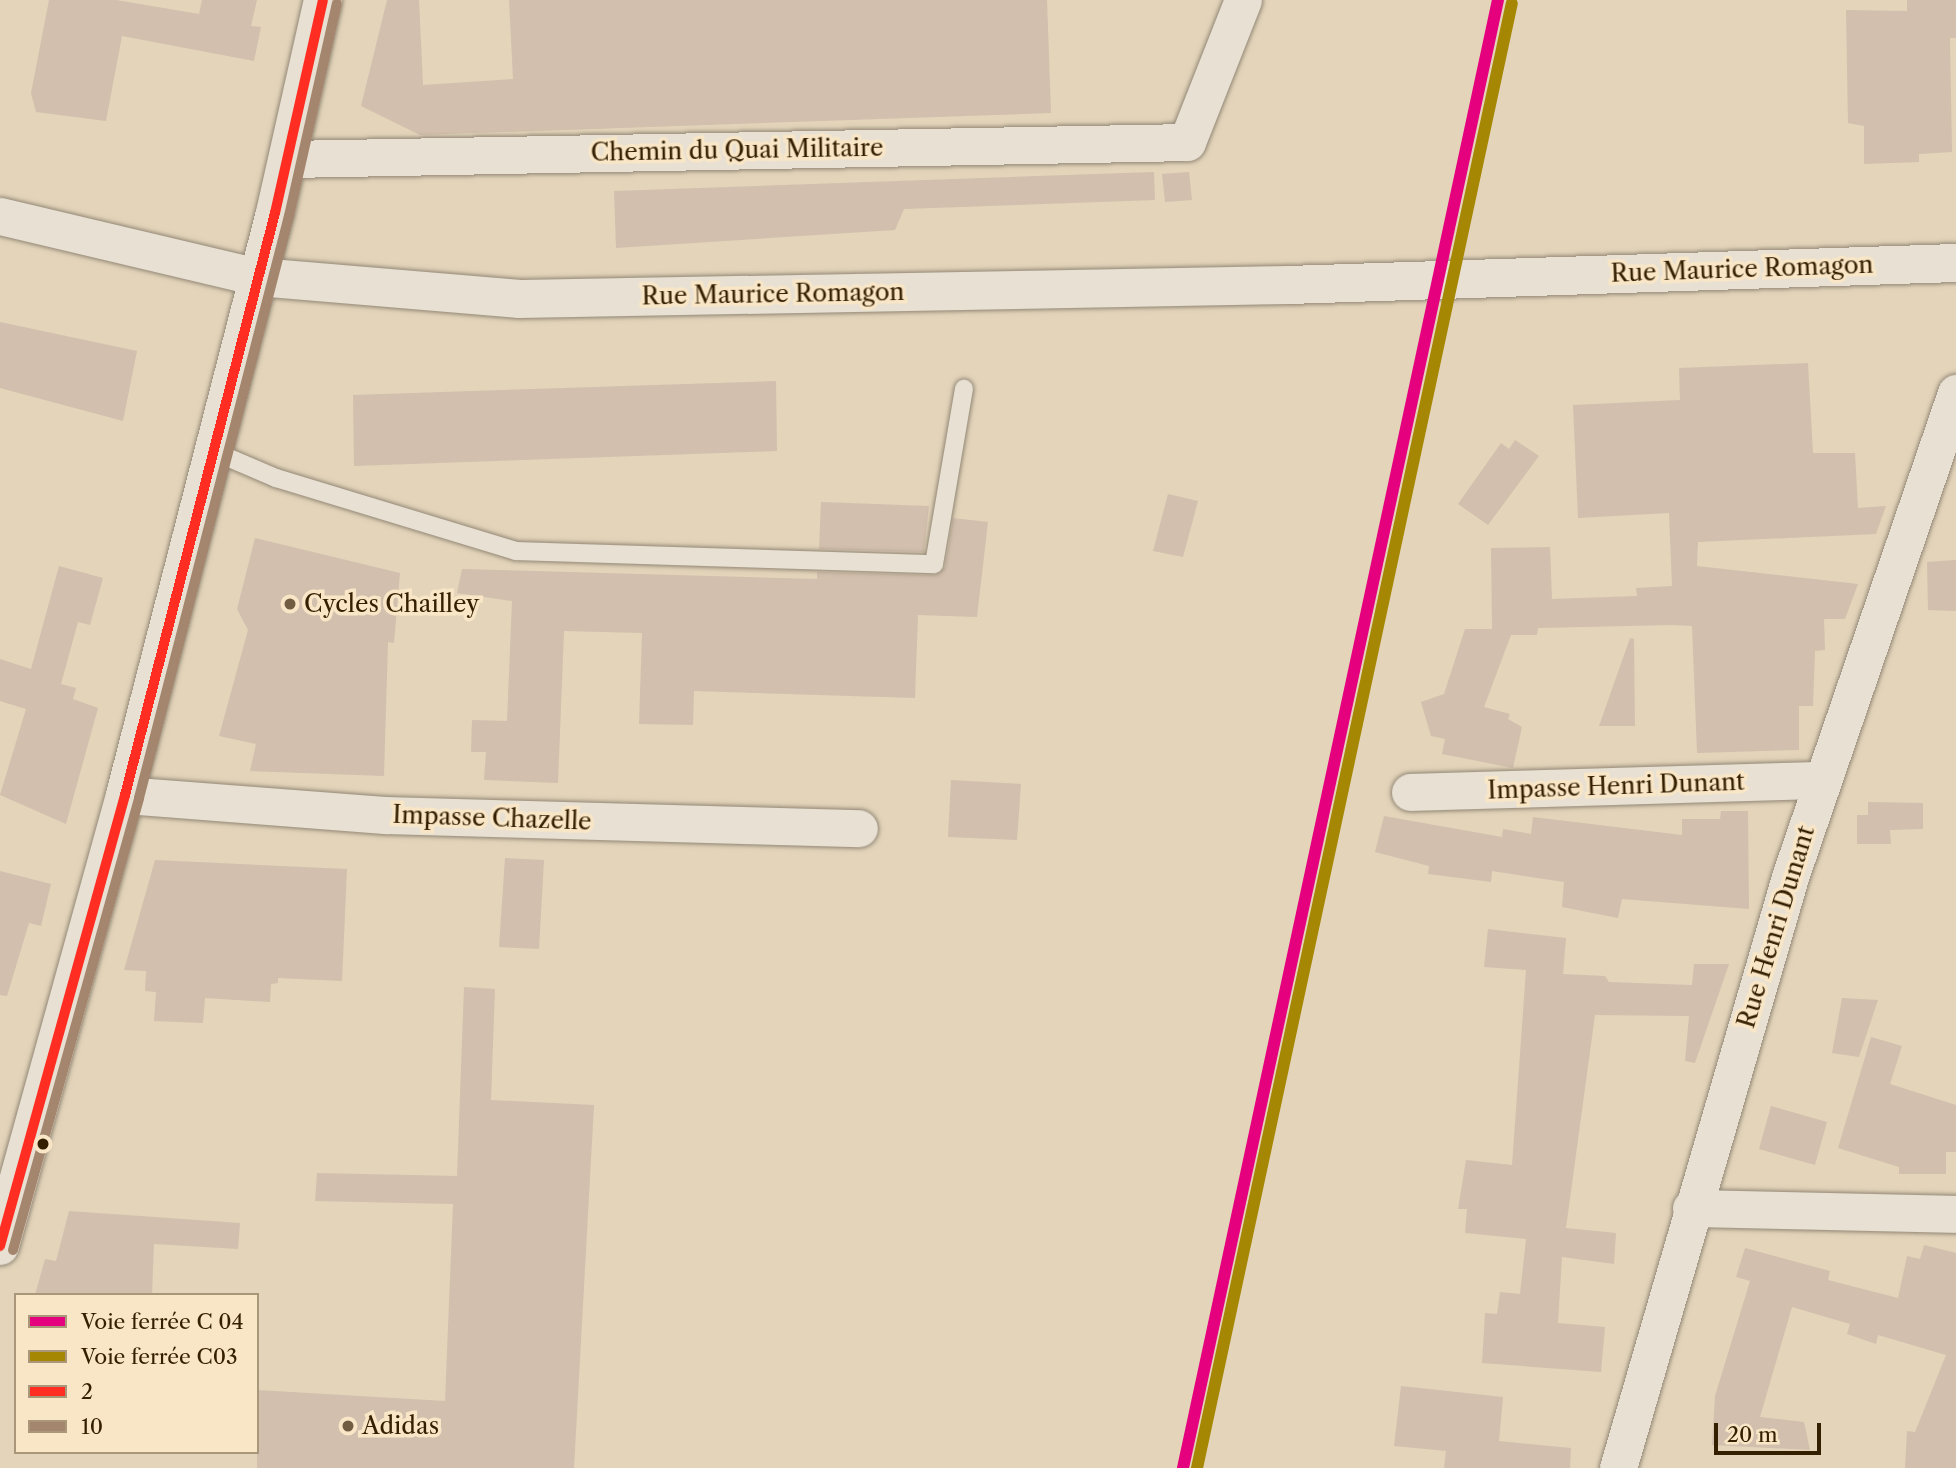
<!DOCTYPE html>
<html>
<head>
<meta charset="utf-8">
<style>
  body { margin:0 }
  #map { position:relative; width:1956px; height:1468px; overflow:hidden; background:#e3d4ba; font-family:"Libre Caslon Text",serif }
  div>[style] { position:absolute }
  .building>* { inset:0; background:#d2bfad }
  .roads { filter:drop-shadow(0 0 2px #938876) drop-shadow(0 0 2px #938876) }
  .service>* { height:18px; margin:-9px; padding:0 9px; transform-origin:9px; border-radius:9px; background:#e7e0d3 }
  .minor>* { height:37px; margin:-18.5px; padding:0 18.5px; transform-origin:18.5px; border-radius:18.5px; background:#e7e0d3 }
  .tertiary>* { height:38px; margin:-19px; padding:0 19px; transform-origin:19px; border-radius:19px; background:#e7e0d3 }
  .secondary>* { height:38px; margin:-19px; padding:0 19px; transform-origin:19px; border-radius:19px; background:#e7e0d3 }
  .bus-1>* { height:10px; margin:-5px; padding:0 5px; transform-origin:5px; border-radius:5px; background:#ff2d22 }
  .bus-2>* { height:10px; margin:-5px; padding:0 5px; transform-origin:5px; border-radius:5px; background:#a4856d }
  .rail-1>* { height:12px; margin:-6px; padding:0 6px; transform-origin:6px; border-radius:6px; background:#e5007d }
  .rail-2>* { height:12px; margin:-6px; padding:0 6px; transform-origin:6px; border-radius:6px; background:#a68703 }
  .dots>* { width:19px; height:19px; translate:-50% -50%; box-sizing:border-box; border:4px solid #f8e6c7; border-radius:50% }
  span { translate:-50% -50%; white-space:nowrap; text-align:center; line-height:1.15; -webkit-text-stroke:7px #f8e6c7; paint-order:stroke }
  .street-label { font-size:24px; color:#341f01 }
  .poi-label { font-size:24px; color:#341f01 }
  .left { translate:0 -50%; text-align:left }
  .legend { position:absolute; left:14px; top:1293px; width:245px; height:161px; box-sizing:border-box; background:#f8e6c7; border:2px solid #aa9678; margin:0; padding:9px 12px; list-style:none; font-size:21px; color:#341f01 }
  .legend li { display:flex; align-items:center; gap:14px; height:35px }
  .legend b { width:35px; border:2px solid #aa9678 }
  .scale { position:absolute; left:1714px; top:1423px; width:107px; height:32px; box-sizing:border-box; border:4px solid #341f01; border-top:0; padding-left:9px; font-size:21px; line-height:24px; white-space:nowrap; color:#341f01; -webkit-text-stroke:5px #f8e6c7; paint-order:stroke }
</style>
</head>
<body>
<div id="map">
  <div class="building">
    <i style="clip-path:polygon(49px 0,116px 0,199px 14px,202px 0,257px 0,251px 26px,261px 27px,254px 61px,122px 36px,106px 121px,36px 112px,31px 93px)"></i>
    <i style="clip-path:polygon(387px 0,419px 0,423px 85px,513px 79px,509px 0,1047px 0,1051px 113px,420px 135px,361px 106px)"></i>
    <i style="clip-path:polygon(1907px 0,1956px 0,1956px 38px,1950px 38px,1952px 152px,1919px 154px,1919px 162px,1864px 164px,1864px 126px,1848px 123px,1846px 10px,1907px 11px)"></i>
    <i style="clip-path:polygon(1154px 172px,1155px 200px,904px 209px,895px 230px,616px 248px,614px 191px)"></i>
    <i style="clip-path:polygon(1189px 172px,1192px 200px,1165px 202px,1162px 174px)"></i>
    <i style="clip-path:polygon(0 322px,137px 351px,123px 421px,0 388px)"></i>
    <i style="clip-path:polygon(1808px 363px,1813px 453px,1855px 453px,1858px 508px,1886px 506px,1876px 534px,1698px 542px,1697px 566px,1858px 584px,1845px 619px,1824px 619px,1825px 650px,1815px 651px,1813px 706px,1799px 706px,1799px 750px,1697px 753px,1692px 626px,1673px 625px,1538px 628px,1537px 635px,1511px 635px,1484px 707px,1510px 714px,1508px 719px,1522px 727px,1513px 768px,1442px 754px,1445px 739px,1431px 736px,1421px 702px,1444px 694px,1465px 629px,1492px 629px,1491px 548px,1550px 547px,1552px 599px,1637px 596px,1636px 588px,1672px 586px,1669px 513px,1578px 518px,1573px 405px,1680px 400px,1679px 368px)"></i>
    <i style="clip-path:polygon(776px 381px,777px 451px,354px 466px,353px 395px)"></i>
    <i style="clip-path:polygon(1515px 440px,1539px 456px,1488px 525px,1458px 504px,1501px 443px,1509px 449px)"></i>
    <i style="clip-path:polygon(1168px 494px,1198px 501px,1183px 557px,1153px 551px)"></i>
    <i style="clip-path:polygon(821px 502px,929px 506px,924px 552px,819px 549px)"></i>
    <i style="clip-path:polygon(953px 518px,988px 522px,977px 617px,918px 615px,915px 698px,694px 691px,693px 725px,639px 724px,642px 633px,564px 631px,558px 783px,484px 780px,486px 752px,471px 752px,472px 720px,507px 721px,512px 601px,457px 593px,462px 569px,817px 579px,817px 572px,934px 575px,945px 567px)"></i>
    <i style="clip-path:polygon(255px 538px,400px 573px,394px 643px,388px 642px,384px 776px,250px 771px,256px 744px,219px 736px,248px 630px,237px 609px)"></i>
    <i style="clip-path:polygon(1956px 560px,1956px 611px,1928px 610px,1927px 562px)"></i>
    <i style="clip-path:polygon(59px 566px,103px 578px,90px 625px,78px 622px,61px 684px,76px 688px,73px 699px,98px 708px,66px 824px,0 795px,26px 709px,0 701px,0 659px,31px 669px)"></i>
    <i style="clip-path:polygon(1630px 638px,1634px 639px,1635px 726px,1599px 726px)"></i>
    <i style="clip-path:polygon(951px 780px,1021px 784px,1017px 840px,948px 837px)"></i>
    <i style="clip-path:polygon(1868px 802px,1923px 803px,1923px 829px,1890px 830px,1891px 844px,1857px 844px,1857px 815px,1868px 815px)"></i>
    <i style="clip-path:polygon(1721px 811px,1748px 811px,1749px 909px,1622px 899px,1618px 918px,1562px 907px,1564px 882px,1492px 871px,1491px 882px,1428px 874px,1429px 866px,1375px 852px,1384px 816px,1502px 837px,1503px 829px,1531px 834px,1533px 817px,1682px 835px,1682px 819px,1720px 819px)"></i>
    <i style="clip-path:polygon(505px 858px,544px 860px,539px 949px,499px 947px)"></i>
    <i style="clip-path:polygon(155px 860px,347px 869px,342px 981px,278px 978px,278px 983px,271px 984px,270px 1002px,205px 998px,203px 1023px,154px 1021px,156px 992px,145px 991px,146px 971px,124px 970px)"></i>
    <i style="clip-path:polygon(0 871px,51px 884px,41px 926px,29px 923px,7px 996px,0 995px)"></i>
    <i style="clip-path:polygon(1488px 929px,1566px 938px,1563px 974px,1605px 976px,1609px 982px,1692px 985px,1694px 964px,1729px 964px,1695px 1063px,1685px 1061px,1689px 1016px,1595px 1015px,1566px 1228px,1616px 1233px,1614px 1264px,1562px 1257px,1558px 1323px,1605px 1327px,1601px 1372px,1482px 1363px,1485px 1313px,1497px 1314px,1500px 1292px,1520px 1294px,1526px 1239px,1465px 1233px,1467px 1209px,1458px 1209px,1466px 1160px,1512px 1165px,1526px 970px,1484px 967px)"></i>
    <i style="clip-path:polygon(464px 987px,495px 989px,491px 1100px,594px 1105px,574px 1468px,257px 1468px,257px 1390px,445px 1401px,453px 1204px,315px 1201px,317px 1173px,457px 1176px)"></i>
    <i style="clip-path:polygon(1842px 998px,1878px 1000px,1859px 1057px,1832px 1053px)"></i>
    <i style="clip-path:polygon(1871px 1037px,1902px 1046px,1890px 1084px,1956px 1105px,1956px 1152px,1946px 1152px,1946px 1174px,1899px 1174px,1899px 1167px,1838px 1148px)"></i>
    <i style="clip-path:polygon(1771px 1106px,1827px 1122px,1815px 1165px,1759px 1149px)"></i>
    <i style="clip-path:polygon(69px 1211px,240px 1223px,238px 1249px,154px 1244px,152px 1295px,35px 1295px,45px 1259px,56px 1261px)"></i>
    <i style="clip-path:polygon(1924px 1245px,1956px 1253px,1956px 1468px,1905px 1468px,1907px 1431px,1915px 1432px,1946px 1355px,1878px 1335px,1876px 1344px,1847px 1334px,1850px 1324px,1792px 1307px,1760px 1417px,1804px 1422px,1810px 1450px,1712px 1445px,1715px 1396px,1750px 1281px,1736px 1277px,1745px 1248px,1830px 1271px,1828px 1280px,1898px 1298px,1907px 1256px,1920px 1259px)"></i>
    <i style="clip-path:polygon(1401px 1386px,1503px 1397px,1499px 1441px,1571px 1448px,1570px 1468px,1444px 1468px,1446px 1451px,1394px 1446px)"></i>
  </div>
  <div class="roads">
    <div class="service">
      <i style="left:213px;top:451px;width:69px;rotate:23.2deg"></i>
      <i style="left:276px;top:478px;width:251px;rotate:16.9deg"></i>
      <i style="left:516px;top:551px;width:418px;rotate:1.8deg"></i>
      <i style="left:934px;top:564px;width:178px;rotate:-80.3deg"></i>
    </div>
    <div class="minor">
      <i style="left:288px;top:159px;width:899px;rotate:-1.08deg"></i>
      <i style="left:1187px;top:142px;width:153px;rotate:-68.5deg"></i>
      <i style="left:0;top:216px;width:265px;rotate:13.3deg"></i>
      <i style="left:1410px;top:792px;width:413px;rotate:-1.7deg"></i>
      <i style="left:125px;top:795px;width:261px;rotate:4.4deg"></i>
      <i style="left:385px;top:815px;width:474px;rotate:1.6deg"></i>
      <i style="left:1691px;top:1208px;width:265px;rotate:1.3deg"></i>
      <i style="left:1618px;top:1468px;width:616px;rotate:-73.77deg"></i>
      <i style="left:1790px;top:877px;width:512px;rotate:-71.07deg"></i>
    </div>
    <div class="tertiary">
      <i style="left:258px;top:277px;width:263px;rotate:4.8deg"></i>
      <i style="left:520px;top:299px;width:769px;rotate:-1.04deg"></i>
      <i style="left:1289px;top:285px;width:667px;rotate:-1.89deg"></i>
    </div>
    <div class="secondary">
      <i style="left:0;top:1246px;width:468px;rotate:-74.5deg"></i>
      <i style="left:125px;top:795px;width:601px;rotate:-75.55deg"></i>
      <i style="left:275px;top:213px;width:218px;rotate:-77.3deg"></i>
    </div>
  </div>
  <div class="bus-1">
    <i style="left:0;top:1246px;width:468px;rotate:-74.5deg"></i>
    <i style="left:125px;top:795px;width:601px;rotate:-75.55deg"></i>
    <i style="left:275px;top:213px;width:218px;rotate:-77.3deg"></i>
  </div>
  <div class="bus-2">
    <i style="left:13px;top:1250px;width:469px;rotate:-74.4deg"></i>
    <i style="left:139px;top:798px;width:601px;rotate:-75.55deg"></i>
    <i style="left:289px;top:216px;width:218px;rotate:-77.3deg"></i>
  </div>
  <div class="rail-1">
    <i style="left:1183px;top:1468px;width:1501px;rotate:-77.89deg"></i>
  </div>
  <div class="rail-2">
    <i style="left:1197px;top:1468px;width:1498px;rotate:-77.87deg"></i>
  </div>
  <div class="dots">
    <i style="left:290px;top:604px;background:#715e42"></i>
    <i style="left:43px;top:1144px;background:#341f01"></i>
    <i style="left:348px;top:1426px;background:#715e42"></i>
  </div>
  <div class="street-label">
    <span style="left:737px;top:150px;rotate:-1deg">Chemin du Quai Militaire</span>
    <span style="left:1742px;top:269px;rotate:-2deg">Rue Maurice Romagon</span>
    <span style="left:773px;top:294px;rotate:-1deg">Rue Maurice Romagon</span>
    <span style="left:1616px;top:786px;rotate:-2deg">Impasse Henri Dunant</span>
    <span style="left:492px;top:818px;rotate:2deg">Impasse Chazelle</span>
    <span style="left:1776px;top:927px;rotate:-73deg">Rue Henri Dunant</span>
  </div>
  <div class="poi-label">
    <span class="left" style="left:304px;top:604px">Cycles Chailley</span>
    <span class="left" style="left:362px;top:1426px">Adidas</span>
  </div>
  <ul class="legend">
  <li><b style="height:9px;background:#e5007d"></b>Voie ferrée C 04</li>
  <li><b style="height:9px;background:#a68703"></b>Voie ferrée C03</li>
  <li><b style="height:9px;background:#ff2d22"></b>2</li>
  <li><b style="height:9px;background:#a4856d"></b>10</li>
  </ul>
  <div class="scale">20 m</div>
</div>
</body>
</html>
